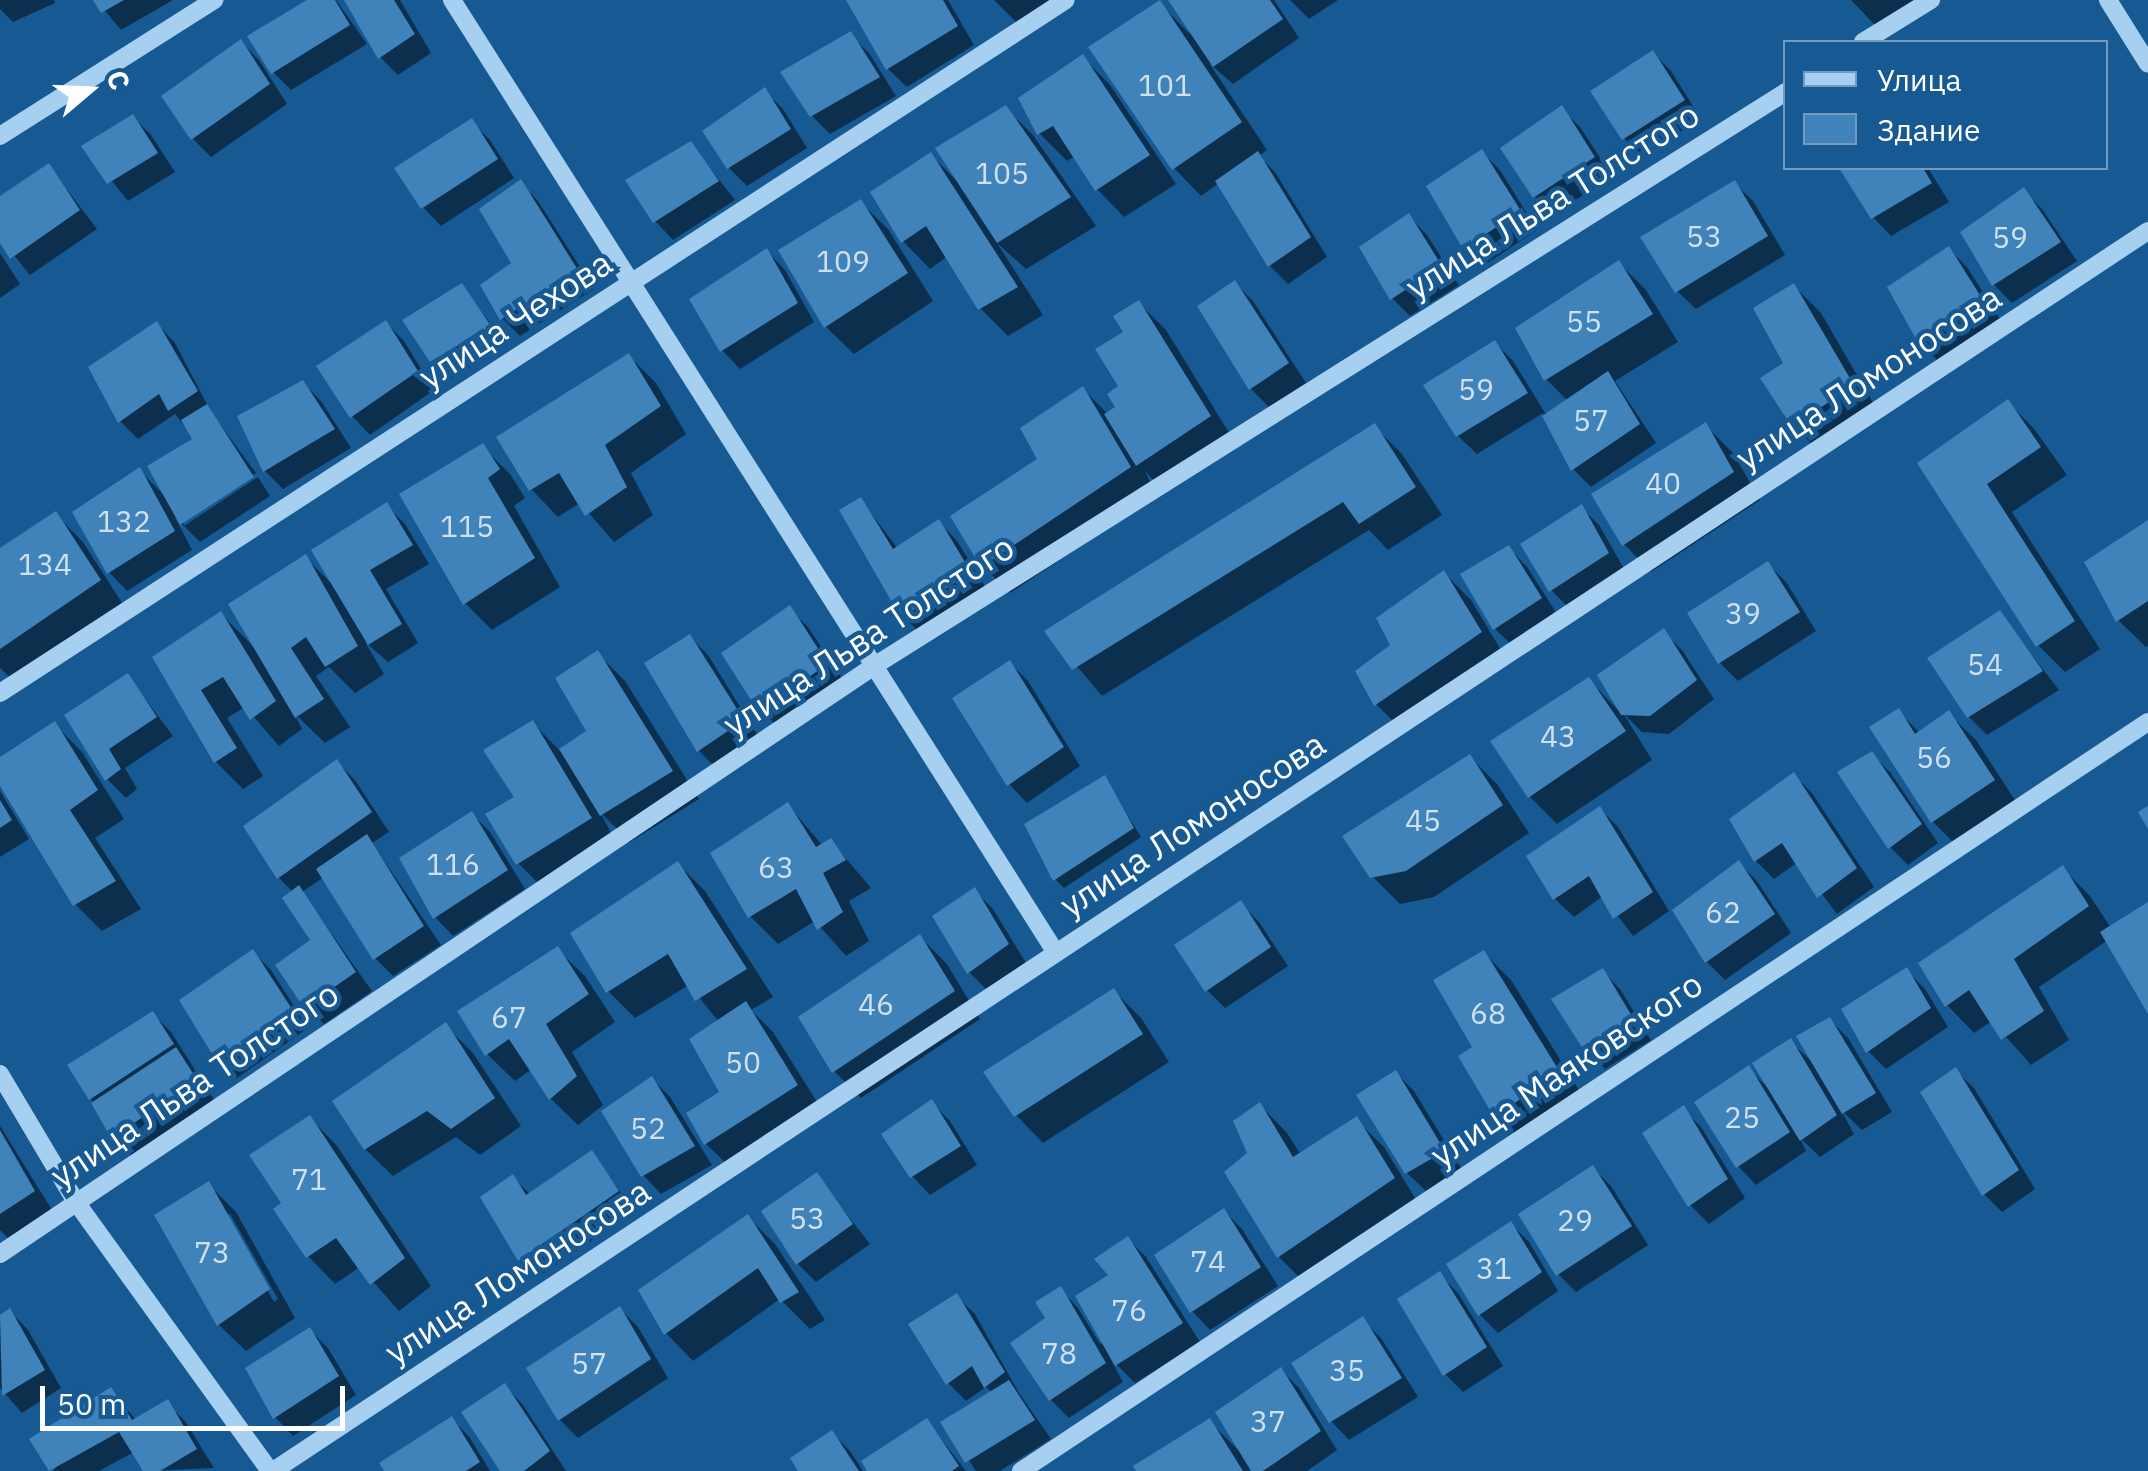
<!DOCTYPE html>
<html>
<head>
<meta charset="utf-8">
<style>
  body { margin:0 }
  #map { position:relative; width:2148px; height:1471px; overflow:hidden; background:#175993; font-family:"IBM Plex Sans",sans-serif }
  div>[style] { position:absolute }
  .shadow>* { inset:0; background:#0007 }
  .building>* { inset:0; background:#4083ba }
  .minor>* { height:18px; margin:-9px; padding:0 9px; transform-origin:9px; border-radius:9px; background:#a7cff0 }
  span { translate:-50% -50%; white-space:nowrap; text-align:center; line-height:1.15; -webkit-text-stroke:9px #175993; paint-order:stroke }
  .number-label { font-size:30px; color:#cfe0ee }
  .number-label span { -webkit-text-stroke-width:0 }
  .street-label { font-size:35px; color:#fff }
  .legend { position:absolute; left:1783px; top:40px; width:325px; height:130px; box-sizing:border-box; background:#175993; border:2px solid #749bbe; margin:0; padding:12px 18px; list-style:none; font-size:30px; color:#fff }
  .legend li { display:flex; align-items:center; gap:20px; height:50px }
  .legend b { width:50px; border:2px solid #749bbe }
  .north { position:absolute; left:40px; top:40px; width:100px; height:100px; -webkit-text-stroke:8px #175993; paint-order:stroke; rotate:71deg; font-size:28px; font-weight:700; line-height:40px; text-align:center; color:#fff }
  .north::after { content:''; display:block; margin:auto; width:35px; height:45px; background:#fff; clip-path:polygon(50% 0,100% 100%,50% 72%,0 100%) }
  .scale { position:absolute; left:40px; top:1386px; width:305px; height:45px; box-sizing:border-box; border:5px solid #fff; border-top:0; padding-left:12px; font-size:30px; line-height:35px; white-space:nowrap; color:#fff; -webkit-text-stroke:8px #175993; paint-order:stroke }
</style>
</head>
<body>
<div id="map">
  <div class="shadow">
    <i style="clip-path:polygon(0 0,54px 0,55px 3px,13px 22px,0 9px)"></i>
    <i style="clip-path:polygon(96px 0,173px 0,121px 30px)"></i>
    <i style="clip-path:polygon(311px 0,336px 0,367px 44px,291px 90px,273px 72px)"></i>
    <i style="clip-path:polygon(347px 0,400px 0,431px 53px,398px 75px,380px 57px)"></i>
    <i style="clip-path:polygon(948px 0,974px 45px,907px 87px,888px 69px,850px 1px)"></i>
    <i style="clip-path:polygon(994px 0,1060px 0,1023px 29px)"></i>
    <i style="clip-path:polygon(1171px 0,1274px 0,1299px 38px,1233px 84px,1209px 63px,1267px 150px,1259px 156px,1275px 172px,1327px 257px,1288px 284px,1270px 266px,1219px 183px,1201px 196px,1174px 168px,1159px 3px,1191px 35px)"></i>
    <i style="clip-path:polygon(1290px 0,1338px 0,1309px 19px)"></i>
    <i style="clip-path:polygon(1851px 0,1914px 0,1875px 25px)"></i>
    <i style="clip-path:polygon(850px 35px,869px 53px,896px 96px,830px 134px,812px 116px)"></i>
    <i style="clip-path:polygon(241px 42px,259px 60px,287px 104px,211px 157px,193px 139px)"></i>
    <i style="clip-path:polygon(1653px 53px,1671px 71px,1701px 119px,1642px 156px,1624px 138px)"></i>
    <i style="clip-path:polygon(1083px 57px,1110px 85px,1176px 184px,1124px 217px,1097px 189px,1075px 156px,1067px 161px,1039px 133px)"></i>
    <i style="clip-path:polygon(765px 91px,783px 109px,807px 148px,747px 186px,729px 168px,705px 131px)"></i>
    <i style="clip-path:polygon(1005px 108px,1033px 135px,1096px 226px,1026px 269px,997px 243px,1043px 315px,1008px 336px,980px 308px,948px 256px,930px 269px,903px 241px,931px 155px,956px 180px)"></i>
    <i style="clip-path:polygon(1561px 109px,1580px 127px,1612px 176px,1553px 215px,1535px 197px,1503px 149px)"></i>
    <i style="clip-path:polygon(133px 117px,151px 135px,175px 172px,128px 201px,85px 147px)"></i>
    <i style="clip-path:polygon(471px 122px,490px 140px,514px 178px,441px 226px,423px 207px)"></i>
    <i style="clip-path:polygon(691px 144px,735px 200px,673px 240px,655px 221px)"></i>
    <i style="clip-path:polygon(1482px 152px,1500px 170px,1537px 230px,1483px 266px,1465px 248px,1429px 187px)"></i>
    <i style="clip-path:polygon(49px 166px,97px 229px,30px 275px,0 238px,0 199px)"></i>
    <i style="clip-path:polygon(1842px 168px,1928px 168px,1949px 202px,1891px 236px,1873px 217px)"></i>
    <i style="clip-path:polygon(520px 183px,538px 201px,594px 289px,520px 336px,502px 318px,514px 264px)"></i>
    <i style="clip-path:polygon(1734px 183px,1753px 201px,1785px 255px,1696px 309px,1677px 291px)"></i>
    <i style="clip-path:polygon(2024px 191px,2042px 209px,2077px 261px,2012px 303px,1994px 285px)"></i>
    <i style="clip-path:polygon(860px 202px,888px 229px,933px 301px,854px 354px,826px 327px,781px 251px)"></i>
    <i style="clip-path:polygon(1409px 216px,1427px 235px,1459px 285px,1410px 316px,1392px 298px)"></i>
    <i style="clip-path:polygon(1949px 249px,1967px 267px,2000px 319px,1940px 363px,1922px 345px,1890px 288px)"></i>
    <i style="clip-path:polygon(767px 251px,785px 270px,814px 322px,740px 369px,722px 350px)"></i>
    <i style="clip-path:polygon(0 253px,20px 284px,0 298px)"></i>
    <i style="clip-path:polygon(1619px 263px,1646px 290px,1678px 342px,1615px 381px,1656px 443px,1591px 487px,1573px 469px,1543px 413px,1477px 454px,1458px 436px,1427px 386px,1495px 343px,1513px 361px,1547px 416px,1568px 401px,1546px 379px)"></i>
    <i style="clip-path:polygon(1235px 283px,1253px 301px,1306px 383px,1269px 407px,1251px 389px,1200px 306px)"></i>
    <i style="clip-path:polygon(462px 286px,507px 345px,451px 379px,432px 360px)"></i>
    <i style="clip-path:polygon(1794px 286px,1821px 313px,1879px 413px,1821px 453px,1794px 426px,1787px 364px)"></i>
    <i style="clip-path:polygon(1139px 303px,1166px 330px,1236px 444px,1165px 492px,1145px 471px,1157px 496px,1010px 593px,983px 566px,954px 517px,1041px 459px,1083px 389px,1108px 414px,1118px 408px,1127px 333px)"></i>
    <i style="clip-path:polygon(386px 323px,404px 341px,434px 390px,370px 435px,352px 416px)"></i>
    <i style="clip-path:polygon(157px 324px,175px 343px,211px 412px,256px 473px,184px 520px,184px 526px,258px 477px,270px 496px,200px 542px,175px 517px,192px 550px,127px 591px,109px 572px,140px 471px,165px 496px,196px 440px,175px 414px,138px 439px,120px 421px)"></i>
    <i style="clip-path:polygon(629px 356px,656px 383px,686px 434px,631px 473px,653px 515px,614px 542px,580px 503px,558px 517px,531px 489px)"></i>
    <i style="clip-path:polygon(303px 383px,321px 401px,351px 448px,283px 489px,265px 471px,240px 417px)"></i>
    <i style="clip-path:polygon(2008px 402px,2035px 430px,2067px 475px,2012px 512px,2100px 649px,2065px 672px,2038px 645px,1920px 464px)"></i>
    <i style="clip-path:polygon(1705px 425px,1733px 453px,1760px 500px,1651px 572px,1624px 544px)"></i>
    <i style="clip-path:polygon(1375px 427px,1402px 454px,1442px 515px,1388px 550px,1369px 530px,1102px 696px,1047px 631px)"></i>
    <i style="clip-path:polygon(483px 447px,510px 474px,525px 498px,514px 506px,560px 587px,492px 630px,465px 603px)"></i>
    <i style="clip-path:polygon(861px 500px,898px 549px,939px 522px,957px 541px,988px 591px,921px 634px,903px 616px)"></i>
    <i style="clip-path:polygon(387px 506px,405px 524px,429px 564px,386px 589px,418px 643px,388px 662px,365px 642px,384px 674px,355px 693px,329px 667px,316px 676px,350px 727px,325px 743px,294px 713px,302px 729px,279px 746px,245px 707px,227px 718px,263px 776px,243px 789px,216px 762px,155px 657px,221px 614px,255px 648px,306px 558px,330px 582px)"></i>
    <i style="clip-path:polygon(1581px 507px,1599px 525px,1626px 572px,1569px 608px,1551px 590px)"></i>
    <i style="clip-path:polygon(56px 515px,83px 542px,126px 609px,16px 683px,0 668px,0 551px)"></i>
    <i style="clip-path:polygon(2148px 523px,2148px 646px,2146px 647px,2118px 620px)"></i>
    <i style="clip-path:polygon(1509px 548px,1527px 567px,1559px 617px,1514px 647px,1495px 629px,1463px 575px)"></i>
    <i style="clip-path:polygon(1768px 564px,1786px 582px,1816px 631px,1738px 681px,1719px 662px)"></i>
    <i style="clip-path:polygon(1444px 573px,1471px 600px,1507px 660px,1404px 732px,1376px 704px,1394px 645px)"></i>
    <i style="clip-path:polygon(789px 609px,808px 627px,845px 683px,778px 727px,760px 709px)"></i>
    <i style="clip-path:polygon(2000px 614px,2059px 690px,1987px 735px,1969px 717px)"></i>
    <i style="clip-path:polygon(1663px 632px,1682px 650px,1714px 699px,1669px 734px,1642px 732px,1623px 713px,1652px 760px,1557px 824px,1530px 797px,1589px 680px,1620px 712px)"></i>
    <i style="clip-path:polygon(690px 637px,708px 655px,760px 739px,717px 769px,699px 751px)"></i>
    <i style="clip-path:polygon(597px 653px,625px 681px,699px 799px,630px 842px,600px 812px,618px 846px,546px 891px,518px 863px,518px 798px,533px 723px,560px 751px,590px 732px)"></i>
    <i style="clip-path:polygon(1010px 663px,1028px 681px,1080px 766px,1027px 803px,1009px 784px)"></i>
    <i style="clip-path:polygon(128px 676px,173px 736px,125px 768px,137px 789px,126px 798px,107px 779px,67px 716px)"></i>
    <i style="clip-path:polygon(1898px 711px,1920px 733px,1948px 713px,1976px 740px,2020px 808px,1960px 849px,1933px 822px,1872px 728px)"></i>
    <i style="clip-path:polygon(54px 724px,82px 752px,124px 819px,95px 838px,141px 909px,102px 931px,75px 904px,0 781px,0 760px)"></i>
    <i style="clip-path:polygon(1871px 754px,1890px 772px,1938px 843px,1908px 865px,1890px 847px)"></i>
    <i style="clip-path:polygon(1470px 757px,1497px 784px,1529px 833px,1434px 897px,1400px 904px,1372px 876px)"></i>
    <i style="clip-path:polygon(337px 762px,355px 780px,389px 832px,372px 843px,441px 945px,393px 976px,375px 958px,324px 877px,302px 892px,372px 991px,324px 1024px,306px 1006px,314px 940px,293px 892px,278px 877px)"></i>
    <i style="clip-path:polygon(1794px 775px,1812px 793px,1874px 887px,1837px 914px,1798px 862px,1774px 879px,1756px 861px,1733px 819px)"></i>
    <i style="clip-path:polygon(1104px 778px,1141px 837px,1064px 888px,1055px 879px)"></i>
    <i style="clip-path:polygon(0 791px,29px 839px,0 857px)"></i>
    <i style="clip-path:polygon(788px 805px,823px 846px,831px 841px,871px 888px,849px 901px,869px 941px,846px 956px,815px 921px,778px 944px,750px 916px)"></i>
    <i style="clip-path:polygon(1600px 809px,1618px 827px,1669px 911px,1633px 936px,1603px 896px,1574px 917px,1555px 899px,1530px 857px)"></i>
    <i style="clip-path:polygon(472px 814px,490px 832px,525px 889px,453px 936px,435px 917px)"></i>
    <i style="clip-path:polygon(1739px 863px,1757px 881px,1791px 933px,1725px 980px,1707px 962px)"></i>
    <i style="clip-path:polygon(678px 864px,705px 891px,773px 997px,751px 1010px,773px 1032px,824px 1113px,734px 1171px,706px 1144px,690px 1114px,722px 1092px,719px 1022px,689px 985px,635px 1018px,608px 991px)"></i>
    <i style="clip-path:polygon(2063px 869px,2090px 896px,2111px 928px,2148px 905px,2148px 1009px,2108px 940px,2039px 987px,2069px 1040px,2031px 1065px,1992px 1021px,1974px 1033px,1947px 1005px)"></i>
    <i style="clip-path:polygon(975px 891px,993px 909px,1026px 963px,987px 990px,969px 972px)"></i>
    <i style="clip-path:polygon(1241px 904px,1259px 922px,1288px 966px,1225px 1008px,1207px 990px)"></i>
    <i style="clip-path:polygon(920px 937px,947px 964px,980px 1019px,861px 1098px,834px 1071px)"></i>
    <i style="clip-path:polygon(557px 949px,585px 976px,615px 1022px,572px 1052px,603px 1105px,578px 1125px,550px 1098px,532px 1069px,515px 1081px,487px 1054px)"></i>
    <i style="clip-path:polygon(253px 952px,271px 970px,308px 1028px,237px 1078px,219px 1060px)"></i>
    <i style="clip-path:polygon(1484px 953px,1511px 980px,1585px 1100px,1524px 1143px,1496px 1116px,1462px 1056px,1476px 1048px)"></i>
    <i style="clip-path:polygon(1602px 971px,1620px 989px,1651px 1040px,1605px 1069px,1587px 1050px)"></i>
    <i style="clip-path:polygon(1907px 971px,1925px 989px,1948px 1027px,1886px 1069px,1868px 1051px)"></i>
    <i style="clip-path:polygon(1114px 991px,1141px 1018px,1169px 1062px,1043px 1143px,1016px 1115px)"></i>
    <i style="clip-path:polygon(153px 1014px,171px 1032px,214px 1100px,131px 1155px,113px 1137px,91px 1099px)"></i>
    <i style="clip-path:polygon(1830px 1020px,1848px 1038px,1892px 1112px,1862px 1130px,1841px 1110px,1854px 1134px,1820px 1157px,1800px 1138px,1806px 1151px,1756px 1185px,1738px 1166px,1749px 1069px,1767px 1087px,1791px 1042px,1812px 1062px)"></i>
    <i style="clip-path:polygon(446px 1026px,473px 1053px,521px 1126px,480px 1155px,456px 1137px,393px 1176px,365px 1149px)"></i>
    <i style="clip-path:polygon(1955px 1070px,1974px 1088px,2035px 1189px,2002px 1212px,1984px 1194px)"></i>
    <i style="clip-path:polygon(1396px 1073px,1414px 1091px,1462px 1170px,1426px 1191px,1407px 1173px,1359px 1095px)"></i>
    <i style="clip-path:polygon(652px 1079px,670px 1097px,712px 1165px,661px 1194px,643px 1175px)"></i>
    <i style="clip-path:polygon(932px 1103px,950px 1121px,977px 1165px,930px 1195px,912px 1176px)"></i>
    <i style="clip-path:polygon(1260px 1105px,1287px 1133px,1301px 1155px,1356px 1120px,1384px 1147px,1420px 1206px,1306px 1284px,1279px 1257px,1250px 1153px)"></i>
    <i style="clip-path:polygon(1683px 1109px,1701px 1127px,1745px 1198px,1709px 1224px,1690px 1205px,1645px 1134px)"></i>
    <i style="clip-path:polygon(310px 1118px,337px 1146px,431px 1286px,399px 1311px,360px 1267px,335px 1284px,308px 1256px)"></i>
    <i style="clip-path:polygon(0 1126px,52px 1210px,9px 1239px,0 1230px)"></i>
    <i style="clip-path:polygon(591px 1153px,635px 1211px,538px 1277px,520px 1259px,512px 1177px,531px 1195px)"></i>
    <i style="clip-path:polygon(1593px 1168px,1611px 1186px,1648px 1245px,1576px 1292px,1558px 1274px)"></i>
    <i style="clip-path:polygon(816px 1175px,870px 1244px,816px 1282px,798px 1264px)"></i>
    <i style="clip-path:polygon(evenodd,209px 1185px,236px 1212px,295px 1318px,246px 1351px,218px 1324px,209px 1185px,224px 1214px,230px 1214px,278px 1299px,274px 1302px,224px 1214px)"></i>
    <i style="clip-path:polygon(1224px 1211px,1242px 1229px,1278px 1286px,1210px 1330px,1192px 1311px)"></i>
    <i style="clip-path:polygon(748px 1217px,775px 1244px,825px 1320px,810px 1329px,780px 1299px,693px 1361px,666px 1333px)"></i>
    <i style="clip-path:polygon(1511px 1224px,1529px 1242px,1558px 1291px,1498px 1333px,1480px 1315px,1450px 1265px)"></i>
    <i style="clip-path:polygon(1128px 1239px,1146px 1257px,1200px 1342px,1135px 1383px,1110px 1358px,1123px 1382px,1069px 1418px,1051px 1400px,1048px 1319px,1060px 1289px,1078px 1308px,1100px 1344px,1104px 1341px,1111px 1276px)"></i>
    <i style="clip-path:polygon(1440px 1275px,1458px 1293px,1503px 1366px,1463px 1392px,1445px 1374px)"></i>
    <i style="clip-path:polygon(956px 1296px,975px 1314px,1019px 1393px,1051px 1439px,1000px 1471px,976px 1471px,943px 1422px,993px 1393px,986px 1387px,966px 1401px,948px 1383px)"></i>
    <i style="clip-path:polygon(620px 1309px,638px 1327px,668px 1378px,578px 1438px,560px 1420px,529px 1369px)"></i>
    <i style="clip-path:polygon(10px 1311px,28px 1330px,61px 1388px,22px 1413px,0 1388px,0 1317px)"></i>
    <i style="clip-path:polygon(1362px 1320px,1381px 1338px,1418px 1397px,1349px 1440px,1331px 1421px)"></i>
    <i style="clip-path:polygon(310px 1330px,328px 1348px,356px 1395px,293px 1436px,275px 1417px)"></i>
    <i style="clip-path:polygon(1281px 1370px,1299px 1388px,1337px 1450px,1307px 1471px,1139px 1471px,1209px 1421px,1239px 1451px)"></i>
    <i style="clip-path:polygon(505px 1386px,523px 1405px,566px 1471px,503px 1471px)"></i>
    <i style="clip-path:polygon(111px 1390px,136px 1420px,167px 1403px,185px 1421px,214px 1468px,146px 1471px,134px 1452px,99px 1471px,53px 1471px)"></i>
    <i style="clip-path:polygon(452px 1419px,470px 1438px,490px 1471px,387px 1471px)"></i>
    <i style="clip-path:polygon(927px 1421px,966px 1471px,870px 1471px)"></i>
    <i style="clip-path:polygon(832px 1433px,850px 1451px,863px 1471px,801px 1471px)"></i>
  </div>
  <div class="building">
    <i style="clip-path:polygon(93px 0,124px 0,101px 13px)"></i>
    <i style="clip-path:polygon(307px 0,335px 0,350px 25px,271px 74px,247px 36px)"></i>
    <i style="clip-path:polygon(344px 0,394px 0,415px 34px,378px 59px)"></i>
    <i style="clip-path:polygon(846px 0,943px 0,958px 26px,886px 70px)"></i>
    <i style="clip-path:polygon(1160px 0,1242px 122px,1172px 170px,1088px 47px)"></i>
    <i style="clip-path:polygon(1168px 0,1270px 0,1283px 19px,1213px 67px)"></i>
    <i style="clip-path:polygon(851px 31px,880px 77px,810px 117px,780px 72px)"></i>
    <i style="clip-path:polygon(241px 39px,270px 84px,191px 140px,161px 96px)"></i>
    <i style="clip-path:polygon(1653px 50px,1685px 100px,1622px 140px,1590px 91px)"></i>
    <i style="clip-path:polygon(1083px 54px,1150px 155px,1095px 191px,1053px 126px,1037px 135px,1018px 98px)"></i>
    <i style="clip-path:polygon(765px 87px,791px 129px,727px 169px,702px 131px)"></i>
    <i style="clip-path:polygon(1006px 105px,1071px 197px,997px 243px,935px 148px)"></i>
    <i style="clip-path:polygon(1562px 105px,1595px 157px,1533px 198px,1500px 148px)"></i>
    <i style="clip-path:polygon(133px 114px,158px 153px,107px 184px,81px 146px)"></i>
    <i style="clip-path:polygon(472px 118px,498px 159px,421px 209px,394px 168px)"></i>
    <i style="clip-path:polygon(691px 141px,719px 181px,653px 223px,625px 180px)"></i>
    <i style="clip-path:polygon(1482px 149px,1521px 211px,1463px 249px,1426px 186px)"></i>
    <i style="clip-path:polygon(1258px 151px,1311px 237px,1268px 267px,1215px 181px)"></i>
    <i style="clip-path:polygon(931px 152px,1018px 287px,978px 310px,926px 226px,901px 243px,870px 192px)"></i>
    <i style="clip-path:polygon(49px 163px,80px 210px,10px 259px,0 243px,0 196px)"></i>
    <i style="clip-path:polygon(1839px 168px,1923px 168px,1932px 183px,1871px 219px)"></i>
    <i style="clip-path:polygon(521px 179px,578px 270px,500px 320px,480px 285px,511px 263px,479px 209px)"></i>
    <i style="clip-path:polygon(1735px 180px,1768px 236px,1675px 293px,1640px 237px)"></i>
    <i style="clip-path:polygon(2024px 187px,2061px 242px,1992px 286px,1960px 232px)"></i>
    <i style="clip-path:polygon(861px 199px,908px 273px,824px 328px,778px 250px)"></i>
    <i style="clip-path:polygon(1409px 213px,1442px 266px,1390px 300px,1359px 247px)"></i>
    <i style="clip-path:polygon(1949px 246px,1983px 300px,1920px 346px,1887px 287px)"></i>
    <i style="clip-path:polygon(767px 248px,798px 303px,720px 352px,689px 299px)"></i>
    <i style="clip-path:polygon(1619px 260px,1653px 314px,1544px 381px,1515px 328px)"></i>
    <i style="clip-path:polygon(1235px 280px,1289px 363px,1249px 390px,1197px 306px)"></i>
    <i style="clip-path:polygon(462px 283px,491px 326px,430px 362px,402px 320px)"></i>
    <i style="clip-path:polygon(1794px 283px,1854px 385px,1792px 427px,1760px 378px,1783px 363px,1753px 308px)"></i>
    <i style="clip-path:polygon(1139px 300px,1211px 416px,1136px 466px,1104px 414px,1115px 407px,1107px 394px,1118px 386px,1095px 349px,1123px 332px,1113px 316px)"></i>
    <i style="clip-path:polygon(386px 320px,418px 371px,350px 418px,316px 366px)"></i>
    <i style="clip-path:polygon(157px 321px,198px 391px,168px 411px,159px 394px,118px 423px,88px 367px)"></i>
    <i style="clip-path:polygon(1495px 340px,1528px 393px,1456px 437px,1423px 385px)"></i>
    <i style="clip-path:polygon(629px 353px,661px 406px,605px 445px,627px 487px,585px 516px,559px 473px,529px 491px,496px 437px)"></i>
    <i style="clip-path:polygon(1608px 371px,1640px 424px,1571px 471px,1542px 416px)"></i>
    <i style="clip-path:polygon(303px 380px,335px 429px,263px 472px,237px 416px)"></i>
    <i style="clip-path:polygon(1083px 386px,1131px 467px,981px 567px,950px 516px,1037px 459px,1020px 428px)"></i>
    <i style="clip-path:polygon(2008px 399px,2041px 447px,1987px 484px,2075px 621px,2036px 647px,1917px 463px)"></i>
    <i style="clip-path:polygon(207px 404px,254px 477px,180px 525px,147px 466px,192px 439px,181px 420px)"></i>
    <i style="clip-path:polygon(1706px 422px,1734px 472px,1622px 546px,1591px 494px)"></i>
    <i style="clip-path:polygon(1375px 423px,1416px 487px,1359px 524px,1343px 502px,1072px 670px,1044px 631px)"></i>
    <i style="clip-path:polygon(483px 443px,500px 469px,488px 478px,535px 558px,463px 605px,399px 494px)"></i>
    <i style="clip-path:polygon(140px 467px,175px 531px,107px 574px,72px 512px)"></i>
    <i style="clip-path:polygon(861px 497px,893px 549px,939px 519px,971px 572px,901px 618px,839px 510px)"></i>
    <i style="clip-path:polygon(387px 502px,413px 545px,370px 570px,402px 624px,368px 645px,311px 550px)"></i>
    <i style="clip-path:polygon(1582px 504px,1609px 553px,1549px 592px,1520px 544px)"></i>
    <i style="clip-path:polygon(56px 511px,101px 580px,0 649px,0 548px)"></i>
    <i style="clip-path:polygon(2148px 520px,2148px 601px,2116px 622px,2084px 562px)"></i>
    <i style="clip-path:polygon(1509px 545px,1542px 598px,1493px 630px,1460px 574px)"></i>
    <i style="clip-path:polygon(306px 554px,358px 646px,325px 667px,306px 637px,291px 648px,324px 699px,295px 718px,228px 604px)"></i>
    <i style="clip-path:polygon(1768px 561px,1800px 612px,1718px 664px,1687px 613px)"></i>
    <i style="clip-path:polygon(1444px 570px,1482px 632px,1374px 706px,1355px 671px,1390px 645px,1376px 618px)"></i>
    <i style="clip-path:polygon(790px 605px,828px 664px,758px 711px,721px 653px)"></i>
    <i style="clip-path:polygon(2000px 610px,2043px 671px,1967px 718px,1927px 658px)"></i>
    <i style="clip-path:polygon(221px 611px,276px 701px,250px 720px,223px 677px,201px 690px,237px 748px,214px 763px,152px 657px)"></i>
    <i style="clip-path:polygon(1664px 628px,1697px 680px,1650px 716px,1621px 715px,1597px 675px)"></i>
    <i style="clip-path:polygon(690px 634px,744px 720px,697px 752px,644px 663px)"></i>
    <i style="clip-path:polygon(598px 650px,673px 771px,600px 816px,559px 749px,586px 731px,555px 678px)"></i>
    <i style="clip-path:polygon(1010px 660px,1064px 747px,1007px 786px,952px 698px)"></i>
    <i style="clip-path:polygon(128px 673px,157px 717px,109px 749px,121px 769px,105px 781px,64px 715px)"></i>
    <i style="clip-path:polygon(1589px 677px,1626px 731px,1528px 798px,1490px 741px)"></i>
    <i style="clip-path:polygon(1899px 708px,1915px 734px,1949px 710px,1995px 780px,1931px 823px,1869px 727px)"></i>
    <i style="clip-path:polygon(533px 720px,592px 818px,516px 865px,485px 814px,514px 797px,483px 750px)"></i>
    <i style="clip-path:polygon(55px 721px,98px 790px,70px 810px,116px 881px,73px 906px,0 786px,0 757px)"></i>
    <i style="clip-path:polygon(1872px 751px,1922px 824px,1888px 849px,1837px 772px)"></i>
    <i style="clip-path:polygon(1470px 754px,1503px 805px,1406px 871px,1370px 878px,1342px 836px)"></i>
    <i style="clip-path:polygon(337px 759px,372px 812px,277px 879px,243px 826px)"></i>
    <i style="clip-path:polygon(1794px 772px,1857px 868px,1817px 898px,1782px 843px,1754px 862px,1729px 819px)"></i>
    <i style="clip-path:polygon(1105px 775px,1134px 828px,1053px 881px,1024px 824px)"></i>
    <i style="clip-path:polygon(0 800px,12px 820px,0 828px)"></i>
    <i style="clip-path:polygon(788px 802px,816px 847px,831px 838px,846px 860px,823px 873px,843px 912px,817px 930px,796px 889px,748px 918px,710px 853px)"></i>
    <i style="clip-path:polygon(1600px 806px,1653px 892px,1613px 919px,1589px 876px,1553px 900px,1526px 856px)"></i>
    <i style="clip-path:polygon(2148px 806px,2148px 829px,2138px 812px)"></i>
    <i style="clip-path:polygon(472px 811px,508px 870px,433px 919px,399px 858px)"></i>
    <i style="clip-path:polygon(367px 834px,424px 926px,373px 960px,316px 869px)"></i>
    <i style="clip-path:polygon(1739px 860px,1775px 914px,1705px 963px,1672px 910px)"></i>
    <i style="clip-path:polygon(678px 861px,747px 969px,695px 1001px,668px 954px,606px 993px,570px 933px)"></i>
    <i style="clip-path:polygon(2063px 865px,2089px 906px,2014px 959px,2044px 1011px,2001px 1040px,1969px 990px,1945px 1007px,1918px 963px)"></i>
    <i style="clip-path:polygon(299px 885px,356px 972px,304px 1008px,275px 965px,310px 940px,282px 898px)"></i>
    <i style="clip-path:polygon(975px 887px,1009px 944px,967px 974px,932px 916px)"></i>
    <i style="clip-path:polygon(1241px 900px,1271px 947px,1205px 992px,1174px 945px)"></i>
    <i style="clip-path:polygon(2148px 902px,2148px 1014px,2100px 932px)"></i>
    <i style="clip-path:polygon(920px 934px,955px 991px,832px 1073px,798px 1017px)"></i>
    <i style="clip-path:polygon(558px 946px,589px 994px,546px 1024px,577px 1076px,549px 1100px,509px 1039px,485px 1056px,457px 1011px)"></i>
    <i style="clip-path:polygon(253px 949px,292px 1009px,217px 1062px,179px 1000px)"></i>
    <i style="clip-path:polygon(1484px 950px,1560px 1072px,1494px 1117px,1458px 1056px,1472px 1047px,1433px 980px)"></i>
    <i style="clip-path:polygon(1907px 967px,1931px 1008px,1866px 1053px,1841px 1009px)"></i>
    <i style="clip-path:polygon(1603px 968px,1635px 1021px,1585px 1052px,1551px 999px)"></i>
    <i style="clip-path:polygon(1114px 988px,1143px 1034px,1014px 1117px,983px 1072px)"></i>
    <i style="clip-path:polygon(746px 1001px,798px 1085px,704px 1145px,686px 1113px,719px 1092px,689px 1039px)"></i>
    <i style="clip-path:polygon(153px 1011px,174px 1044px,89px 1100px,67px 1065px)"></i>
    <i style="clip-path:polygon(1830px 1017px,1876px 1093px,1842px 1114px,1796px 1036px)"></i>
    <i style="clip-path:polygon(446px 1022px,495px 1098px,451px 1129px,427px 1111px,364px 1150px,332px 1101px)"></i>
    <i style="clip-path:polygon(1791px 1038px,1837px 1115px,1800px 1141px,1752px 1063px)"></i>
    <i style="clip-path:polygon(176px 1047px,198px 1081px,111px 1138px,91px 1103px)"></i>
    <i style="clip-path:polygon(1749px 1065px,1790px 1132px,1736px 1168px,1694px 1102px)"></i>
    <i style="clip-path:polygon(1956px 1067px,2019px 1170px,1982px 1196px,1920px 1092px)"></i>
    <i style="clip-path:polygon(1396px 1070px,1445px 1151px,1405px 1174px,1356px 1095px)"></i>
    <i style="clip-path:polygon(652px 1076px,695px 1146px,641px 1177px,601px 1111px)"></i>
    <i style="clip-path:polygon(932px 1099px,961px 1146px,910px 1178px,881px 1134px)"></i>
    <i style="clip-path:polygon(1260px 1102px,1293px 1157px,1357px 1116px,1395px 1178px,1277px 1258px,1224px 1172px,1247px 1153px,1233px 1121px)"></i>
    <i style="clip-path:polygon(1684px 1105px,1728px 1179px,1688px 1207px,1642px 1133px)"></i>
    <i style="clip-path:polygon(310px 1115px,405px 1258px,370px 1285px,336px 1238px,306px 1258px,273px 1209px,281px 1203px,249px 1155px)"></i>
    <i style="clip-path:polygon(0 1130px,35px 1191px,0 1214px)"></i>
    <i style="clip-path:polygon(592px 1150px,619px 1191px,518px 1261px,480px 1197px,513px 1174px,526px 1195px)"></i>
    <i style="clip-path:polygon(1593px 1165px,1632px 1226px,1556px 1276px,1518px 1214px)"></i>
    <i style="clip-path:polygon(817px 1172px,853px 1224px,796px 1265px,761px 1211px)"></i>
    <i style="clip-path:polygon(209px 1181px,270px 1289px,217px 1326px,154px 1215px)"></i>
    <i style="clip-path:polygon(1224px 1208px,1261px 1267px,1190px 1313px,1154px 1255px)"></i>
    <i style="clip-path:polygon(748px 1214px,799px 1292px,780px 1303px,758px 1268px,664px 1335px,638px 1290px)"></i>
    <i style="clip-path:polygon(1511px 1221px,1542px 1272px,1478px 1316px,1446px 1264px)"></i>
    <i style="clip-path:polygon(1128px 1236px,1183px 1323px,1115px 1366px,1075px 1296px,1108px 1275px,1094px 1259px)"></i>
    <i style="clip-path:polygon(1440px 1271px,1487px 1347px,1443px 1376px,1397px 1299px)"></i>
    <i style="clip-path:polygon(1061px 1286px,1106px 1363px,1049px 1401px,1010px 1343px,1045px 1318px,1035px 1302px)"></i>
    <i style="clip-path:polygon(957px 1293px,1005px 1372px,984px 1388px,972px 1366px,946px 1385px,908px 1324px)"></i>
    <i style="clip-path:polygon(620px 1306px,651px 1359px,558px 1421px,526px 1368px)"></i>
    <i style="clip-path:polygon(10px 1308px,45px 1370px,2px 1396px,0 1315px)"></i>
    <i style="clip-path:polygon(1363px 1316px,1402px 1378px,1329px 1423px,1291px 1363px)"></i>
    <i style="clip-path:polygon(310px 1327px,339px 1376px,273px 1419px,245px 1368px)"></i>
    <i style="clip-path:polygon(1281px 1367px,1321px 1431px,1263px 1471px,1251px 1471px,1215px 1412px)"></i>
    <i style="clip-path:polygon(1009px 1380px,1035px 1420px,965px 1463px,940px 1422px)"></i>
    <i style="clip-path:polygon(505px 1383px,550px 1451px,524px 1471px,500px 1471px,461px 1412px)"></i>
    <i style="clip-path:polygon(111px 1387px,132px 1420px,168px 1399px,197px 1449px,160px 1471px,143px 1471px,119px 1432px,49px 1471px,29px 1439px)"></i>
    <i style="clip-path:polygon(452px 1416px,480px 1462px,466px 1471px,384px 1471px,379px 1463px)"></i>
    <i style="clip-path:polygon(927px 1418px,959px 1466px,952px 1471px,867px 1471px,861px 1461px)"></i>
    <i style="clip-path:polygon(1210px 1418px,1243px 1471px,1136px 1471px,1133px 1466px)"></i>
    <i style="clip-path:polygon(832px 1430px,859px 1471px,798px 1471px,790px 1458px)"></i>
  </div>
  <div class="minor">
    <i style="left:452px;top:0;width:1128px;rotate:57.63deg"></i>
    <i style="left:2108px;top:0;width:75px;rotate:58deg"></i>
    <i style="left:1863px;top:42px;width:80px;rotate:-31.7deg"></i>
    <i style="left:0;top:136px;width:254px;rotate:-32.4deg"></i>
    <i style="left:0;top:693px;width:1271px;rotate:-33.03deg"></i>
    <i style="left:0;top:1074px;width:149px;rotate:59.3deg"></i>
    <i style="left:76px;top:1202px;width:332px;rotate:54.2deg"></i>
    <i style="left:0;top:1254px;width:1053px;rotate:-33.93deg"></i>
    <i style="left:874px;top:666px;width:1078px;rotate:-32.19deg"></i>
    <i style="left:273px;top:1471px;width:2248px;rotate:-33.48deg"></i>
    <i style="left:1021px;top:1471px;width:1353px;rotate:-33.61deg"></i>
  </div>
  <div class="number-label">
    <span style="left:1165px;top:85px">101</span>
    <span style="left:1002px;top:173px">105</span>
    <span style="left:1704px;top:236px">53</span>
    <span style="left:2010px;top:237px">59</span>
    <span style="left:843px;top:261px">109</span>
    <span style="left:1584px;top:321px">55</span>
    <span style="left:1476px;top:389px">59</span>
    <span style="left:1591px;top:420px">57</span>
    <span style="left:1663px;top:483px">40</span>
    <span style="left:124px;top:521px">132</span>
    <span style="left:467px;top:526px">115</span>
    <span style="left:45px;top:564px">134</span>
    <span style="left:1743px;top:613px">39</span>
    <span style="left:1985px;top:664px">54</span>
    <span style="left:1558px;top:736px">43</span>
    <span style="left:1934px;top:757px">56</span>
    <span style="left:1423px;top:820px">45</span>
    <span style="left:453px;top:864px">116</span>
    <span style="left:776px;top:867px">63</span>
    <span style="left:1723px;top:912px">62</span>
    <span style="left:876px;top:1004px">46</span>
    <span style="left:1488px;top:1013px">68</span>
    <span style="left:509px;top:1017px">67</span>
    <span style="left:743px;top:1062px">50</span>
    <span style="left:1742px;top:1117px">25</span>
    <span style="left:648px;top:1128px">52</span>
    <span style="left:309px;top:1179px">71</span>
    <span style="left:807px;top:1218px">53</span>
    <span style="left:1575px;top:1220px">29</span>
    <span style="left:212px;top:1252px">73</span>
    <span style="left:1208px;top:1261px">74</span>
    <span style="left:1494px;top:1268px">31</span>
    <span style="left:1129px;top:1310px">76</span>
    <span style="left:1059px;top:1353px">78</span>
    <span style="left:589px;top:1363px">57</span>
    <span style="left:1347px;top:1370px">35</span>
    <span style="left:1268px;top:1421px">37</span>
  </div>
  <div class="street-label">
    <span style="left:1552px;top:200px;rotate:-32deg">улица Льва Толстого</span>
    <span style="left:515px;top:319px;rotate:-33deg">улица Чехова</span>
    <span style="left:1868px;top:377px;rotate:-33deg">улица Ломоносова</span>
    <span style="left:868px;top:635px;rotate:-33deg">улица Льва Толстого</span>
    <span style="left:1192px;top:824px;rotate:-33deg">улица Ломоносова</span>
    <span style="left:1566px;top:1069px;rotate:-34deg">улица Маяковского</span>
    <span style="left:194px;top:1084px;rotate:-34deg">улица Льва Толстого</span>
    <span style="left:517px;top:1271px;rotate:-33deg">улица Ломоносова</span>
  </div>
  <ul class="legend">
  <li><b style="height:12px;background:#a7cff0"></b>Улица</li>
  <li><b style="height:28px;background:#4083ba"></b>Здание</li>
  </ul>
  <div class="north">С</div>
  <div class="scale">50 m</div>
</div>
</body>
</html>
